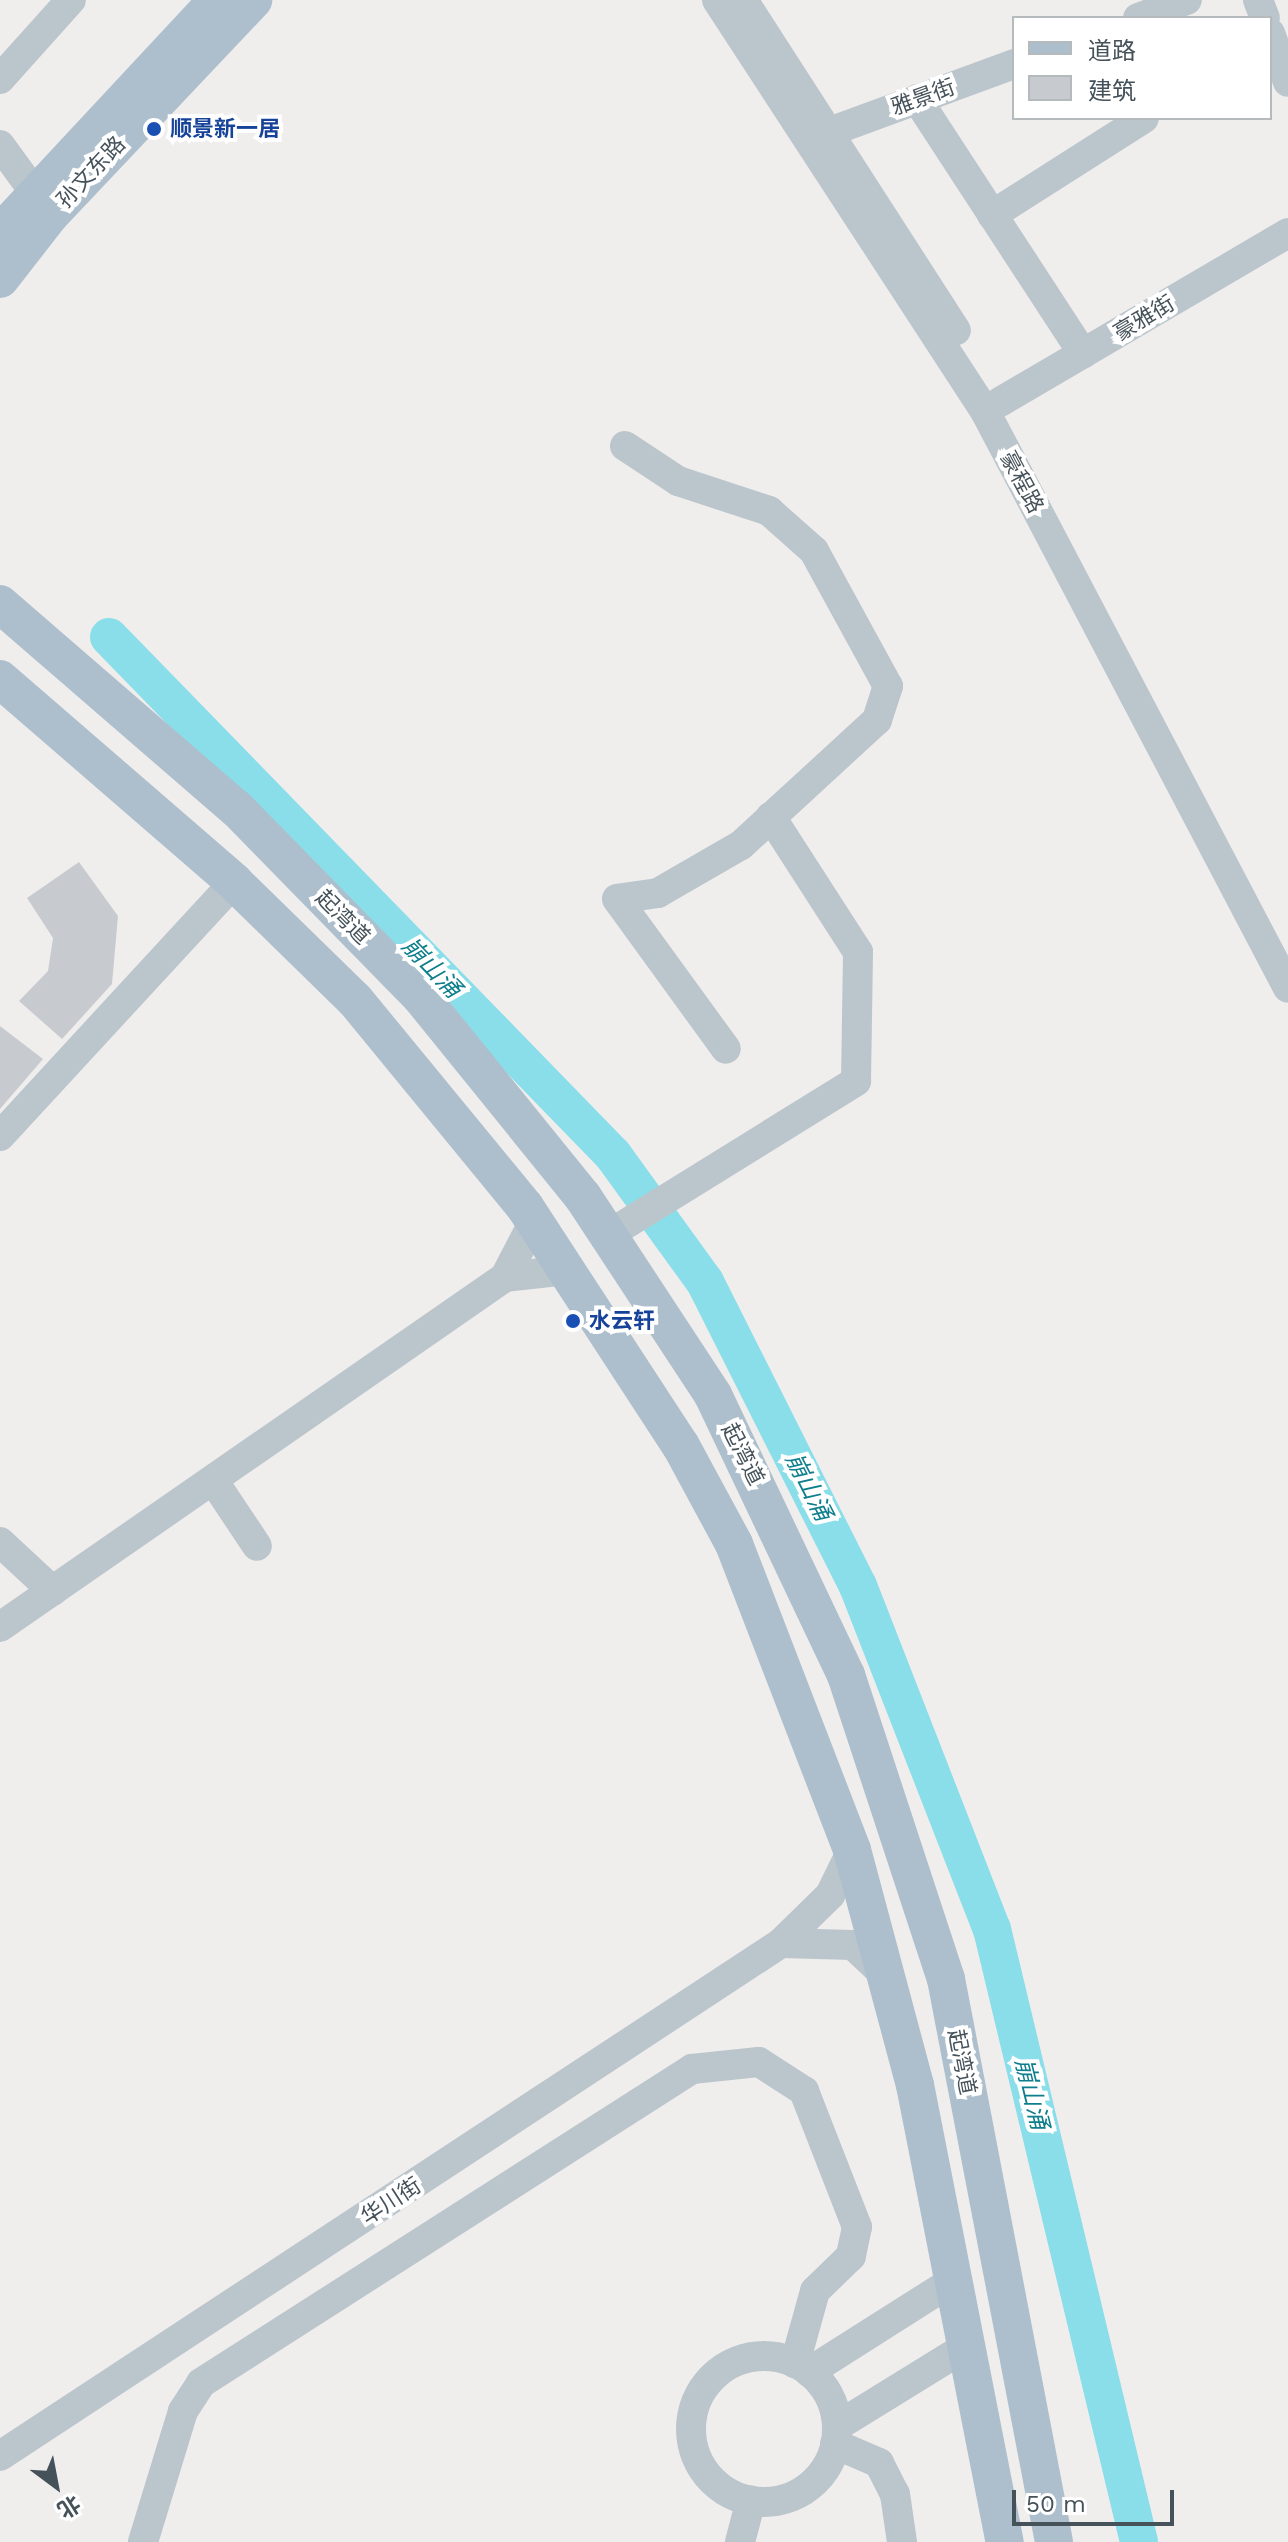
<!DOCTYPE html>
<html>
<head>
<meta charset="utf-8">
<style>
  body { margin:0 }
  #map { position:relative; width:1288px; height:2542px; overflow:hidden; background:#f0eded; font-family:"Work Sans","Noto Sans SC",sans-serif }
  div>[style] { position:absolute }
  .river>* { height:38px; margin:-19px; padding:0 19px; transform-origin:19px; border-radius:19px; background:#89dee9 }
  .building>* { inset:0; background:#c7cbd0 }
  .minor>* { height:30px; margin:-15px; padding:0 15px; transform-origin:15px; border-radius:15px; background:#bbc6cc }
  .minor>.ring { margin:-15px; padding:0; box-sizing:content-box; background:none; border:30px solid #bbc6cc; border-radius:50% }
  .major>* { height:38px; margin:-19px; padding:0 19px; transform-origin:19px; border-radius:19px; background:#adbfcc }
  .dots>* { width:22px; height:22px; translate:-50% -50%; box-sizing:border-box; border:4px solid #fff; border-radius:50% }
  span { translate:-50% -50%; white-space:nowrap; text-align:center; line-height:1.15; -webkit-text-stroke:8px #fff; paint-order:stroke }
  .street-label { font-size:22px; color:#46525a }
  .transit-label { font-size:22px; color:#164399; font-weight:700 }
  .left { translate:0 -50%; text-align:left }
  .water-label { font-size:24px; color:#0f7f8d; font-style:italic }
  .legend { position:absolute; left:1012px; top:16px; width:260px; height:104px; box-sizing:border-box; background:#fff; border:2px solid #b5babd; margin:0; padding:10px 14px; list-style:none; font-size:24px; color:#46525a }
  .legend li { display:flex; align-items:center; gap:16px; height:40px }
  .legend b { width:40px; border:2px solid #b5babd }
  .north { position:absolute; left:16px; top:2446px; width:80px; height:80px; -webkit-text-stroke:6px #fff; paint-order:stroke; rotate:148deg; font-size:22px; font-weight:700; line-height:32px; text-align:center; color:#46525a }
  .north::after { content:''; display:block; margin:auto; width:28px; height:36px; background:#46525a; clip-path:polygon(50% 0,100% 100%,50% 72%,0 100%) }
  .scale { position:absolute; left:1012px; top:2490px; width:162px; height:36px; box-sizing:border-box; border:4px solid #46525a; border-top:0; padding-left:10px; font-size:24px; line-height:28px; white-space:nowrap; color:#46525a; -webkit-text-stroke:6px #fff; paint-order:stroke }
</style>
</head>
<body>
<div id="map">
  <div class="river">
    <i style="left:109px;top:637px;width:723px;rotate:45.78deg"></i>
    <i style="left:613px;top:1155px;width:157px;rotate:54.1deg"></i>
    <i style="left:705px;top:1282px;width:340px;rotate:63.3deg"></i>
    <i style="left:858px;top:1586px;width:368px;rotate:68.7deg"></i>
    <i style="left:992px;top:1929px;width:630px;rotate:76.51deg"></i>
  </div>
  <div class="building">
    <i style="clip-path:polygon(79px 862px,118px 916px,112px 984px,62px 1039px,19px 1001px,48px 971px,53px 938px,27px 898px)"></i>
    <i style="clip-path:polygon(0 1026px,43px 1059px,0 1109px)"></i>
  </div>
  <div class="minor">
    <i style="left:717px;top:0;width:493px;rotate:56.9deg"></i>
    <i style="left:986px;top:413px;width:649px;rotate:62.29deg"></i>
    <i style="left:743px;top:0;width:393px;rotate:57.2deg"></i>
    <i style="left:1258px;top:0;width:19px;rotate:69deg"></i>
    <i style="left:1138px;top:18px;width:52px;rotate:-20.2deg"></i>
    <i style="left:1270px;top:33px;width:52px;rotate:69.8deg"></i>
    <i style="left:0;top:79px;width:106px;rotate:-48.1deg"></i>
    <i style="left:917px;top:99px;width:304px;rotate:56.9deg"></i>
    <i style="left:832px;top:131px;width:194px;rotate:-20.2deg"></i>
    <i style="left:0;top:145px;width:82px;rotate:54deg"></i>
    <i style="left:992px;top:215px;width:180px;rotate:-32.5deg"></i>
    <i style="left:1000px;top:402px;width:334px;rotate:-30.4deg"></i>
    <i style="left:625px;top:446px;width:64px;rotate:33.4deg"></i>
    <i style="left:678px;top:481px;width:96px;rotate:18.2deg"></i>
    <i style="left:769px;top:511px;width:60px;rotate:41.6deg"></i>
    <i style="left:814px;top:551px;width:154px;rotate:61.3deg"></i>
    <i style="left:888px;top:686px;width:36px;rotate:108deg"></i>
    <i style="left:877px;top:720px;width:185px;rotate:137.4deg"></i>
    <i style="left:741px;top:845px;width:96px;rotate:150deg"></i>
    <i style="left:658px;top:893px;width:41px;rotate:171.7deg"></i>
    <i style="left:617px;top:899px;width:185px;rotate:54deg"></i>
    <i style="left:0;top:1136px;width:345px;rotate:-47.3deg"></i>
    <i style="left:608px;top:1235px;width:292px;rotate:-31.8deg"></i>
    <i style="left:856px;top:1081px;width:129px;rotate:-89.1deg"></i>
    <i style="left:858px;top:952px;width:161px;rotate:-122.8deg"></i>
    <i style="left:505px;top:1277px;width:63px;rotate:-6.3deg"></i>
    <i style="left:213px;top:1480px;width:79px;rotate:56.3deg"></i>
    <i style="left:0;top:1542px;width:72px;rotate:42.8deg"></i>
    <i style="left:0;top:1627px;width:614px;rotate:-34.72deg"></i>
    <i style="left:505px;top:1277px;width:63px;rotate:-62.6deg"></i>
    <i style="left:781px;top:1943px;width:72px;rotate:1.6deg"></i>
    <i style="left:853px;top:1945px;width:42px;rotate:43.1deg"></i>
    <i class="ring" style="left:691px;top:2356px;width:116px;height:116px"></i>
    <i style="left:809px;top:2372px;width:172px;rotate:-32.4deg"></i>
    <i style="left:839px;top:2425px;width:150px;rotate:-31.7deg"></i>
    <i style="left:835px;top:2444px;width:48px;rotate:23.4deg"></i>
    <i style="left:879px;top:2463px;width:35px;rotate:63deg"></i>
    <i style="left:895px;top:2494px;width:49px;rotate:81.7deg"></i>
    <i style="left:0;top:2456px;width:934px;rotate:-33.3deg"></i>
    <i style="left:781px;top:1943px;width:69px;rotate:-44.4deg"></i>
    <i style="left:830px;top:1895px;width:50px;rotate:-63.9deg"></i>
    <i style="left:143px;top:2542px;width:137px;rotate:-73deg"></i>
    <i style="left:183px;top:2411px;width:33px;rotate:-57deg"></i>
    <i style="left:201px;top:2383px;width:583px;rotate:-32.6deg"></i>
    <i style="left:692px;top:2069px;width:67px;rotate:-6deg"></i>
    <i style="left:759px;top:2062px;width:54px;rotate:32.8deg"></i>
    <i style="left:804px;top:2091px;width:146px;rotate:68.7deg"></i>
    <i style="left:857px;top:2227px;width:30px;rotate:102deg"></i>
    <i style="left:851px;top:2256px;width:50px;rotate:135.8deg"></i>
    <i style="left:815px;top:2291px;width:75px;rotate:105.5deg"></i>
    <i style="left:740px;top:2542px;width:43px;rotate:-75.3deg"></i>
  </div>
  <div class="major">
    <i style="left:0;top:233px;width:318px;rotate:-47deg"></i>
    <i style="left:0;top:279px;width:81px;rotate:-52deg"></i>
    <i style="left:50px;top:215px;width:296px;rotate:-46.6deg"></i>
    <i style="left:0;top:604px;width:313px;rotate:40.9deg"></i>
    <i style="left:237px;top:809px;width:263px;rotate:45.6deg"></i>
    <i style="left:421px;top:997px;width:257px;rotate:51deg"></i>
    <i style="left:583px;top:1197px;width:237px;rotate:56.7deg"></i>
    <i style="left:713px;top:1395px;width:310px;rotate:64.6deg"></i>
    <i style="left:846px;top:1675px;width:320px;rotate:71.8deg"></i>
    <i style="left:946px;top:1979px;width:573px;rotate:79.14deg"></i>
    <i style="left:0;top:679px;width:310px;rotate:40.9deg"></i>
    <i style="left:234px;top:882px;width:169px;rotate:44.3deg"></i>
    <i style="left:355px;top:1000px;width:268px;rotate:50.6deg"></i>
    <i style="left:525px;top:1207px;width:285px;rotate:56.9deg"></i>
    <i style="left:681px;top:1446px;width:111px;rotate:61.6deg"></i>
    <i style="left:734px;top:1544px;width:328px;rotate:68.9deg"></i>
    <i style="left:852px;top:1850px;width:243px;rotate:75deg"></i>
    <i style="left:915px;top:2085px;width:466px;rotate:78.9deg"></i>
  </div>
  <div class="dots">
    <i style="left:154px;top:129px;background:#1a4fb4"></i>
    <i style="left:573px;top:1321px;background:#1a4fb4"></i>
  </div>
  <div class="street-label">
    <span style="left:923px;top:97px;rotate:-20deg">雅景街</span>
    <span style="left:91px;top:172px;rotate:-47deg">孙文东路</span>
    <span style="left:1144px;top:318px;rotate:-31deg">豪雅街</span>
    <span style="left:1022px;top:482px;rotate:62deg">豪程路</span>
    <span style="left:343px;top:917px;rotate:45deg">起湾道</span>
    <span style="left:743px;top:1454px;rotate:63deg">起湾道</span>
    <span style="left:962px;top:2062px;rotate:79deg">起湾道</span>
    <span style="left:391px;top:2201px;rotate:-33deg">华川街</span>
  </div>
  <div class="transit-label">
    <span class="left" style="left:170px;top:129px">顺景新一居</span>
    <span class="left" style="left:589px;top:1321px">水云轩</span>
  </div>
  <div class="water-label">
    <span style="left:431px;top:968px;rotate:46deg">崩山涌</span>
    <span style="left:808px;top:1487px;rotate:63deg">崩山涌</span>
    <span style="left:1031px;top:2094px;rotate:76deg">崩山涌</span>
  </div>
  <ul class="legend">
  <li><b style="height:10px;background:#adbfcc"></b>道路</li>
  <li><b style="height:22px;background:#c7cbd0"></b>建筑</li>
  </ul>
  <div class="north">北</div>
  <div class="scale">50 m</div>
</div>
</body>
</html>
